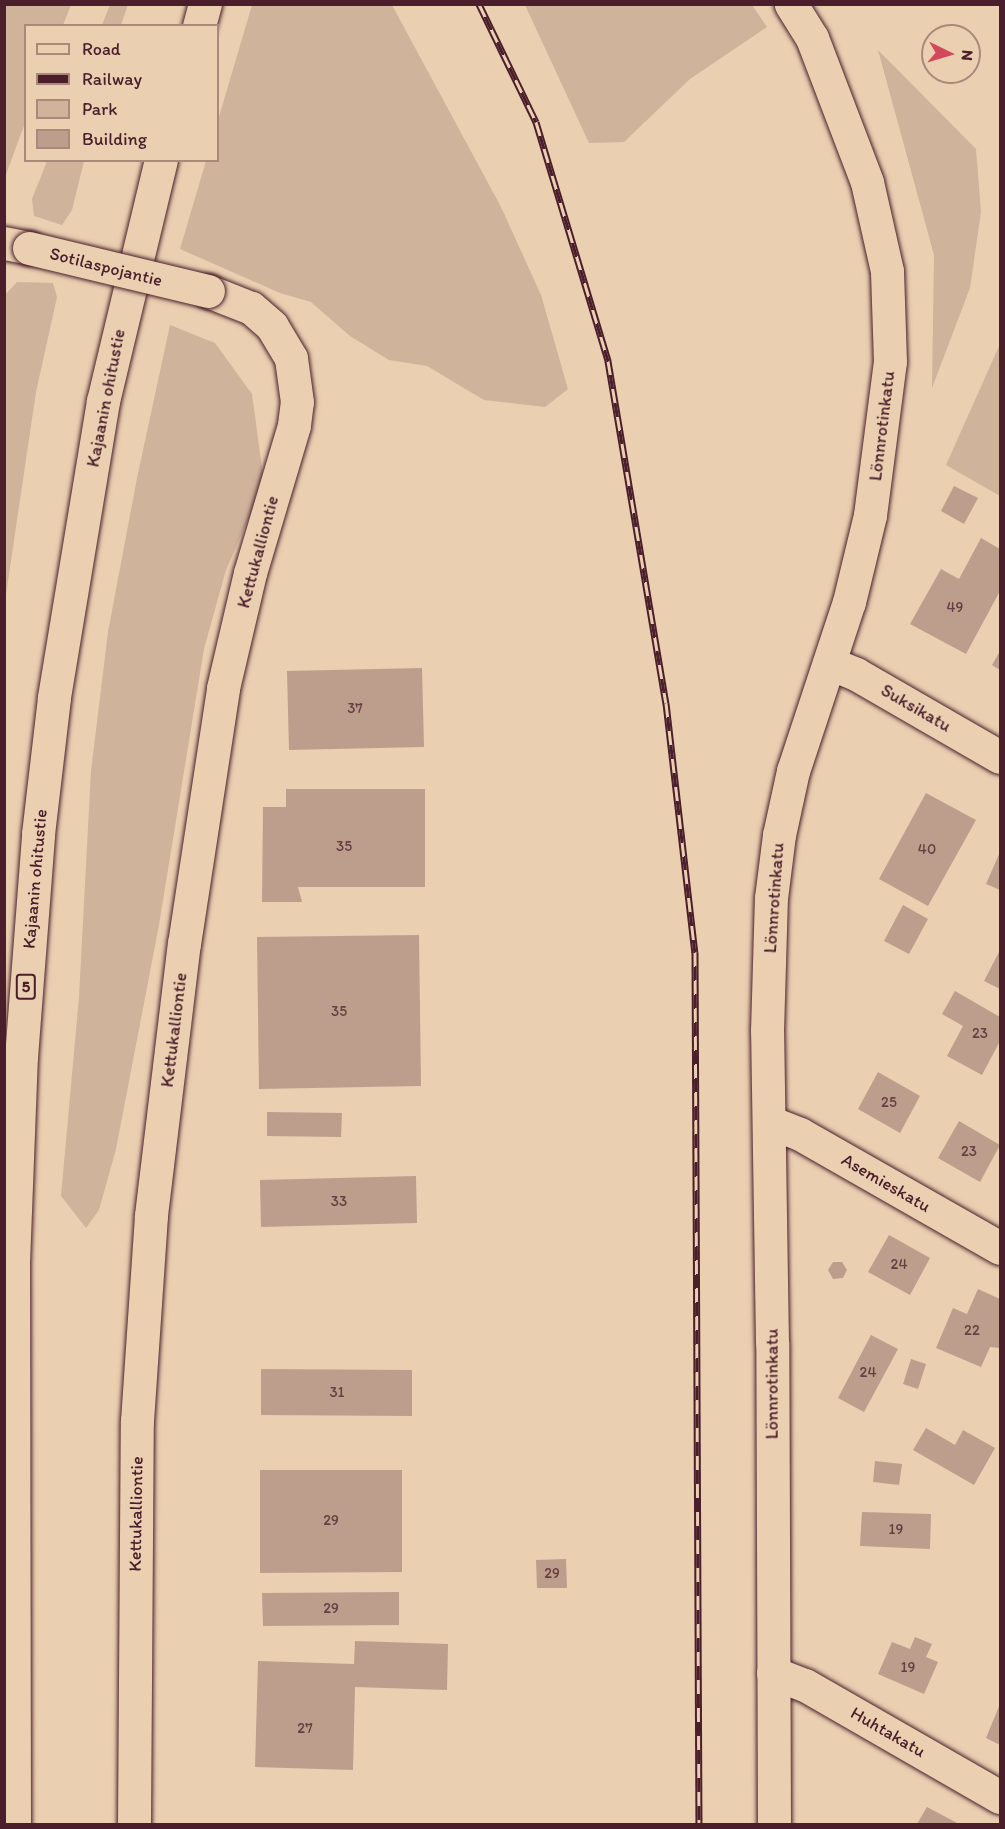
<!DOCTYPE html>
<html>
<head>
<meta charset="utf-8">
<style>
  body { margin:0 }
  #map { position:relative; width:1005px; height:1829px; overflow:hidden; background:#eacfb1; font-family:Itim,sans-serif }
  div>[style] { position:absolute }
  .green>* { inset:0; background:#cfb39b }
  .building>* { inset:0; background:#bd9e8c }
  .roads { filter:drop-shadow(0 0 2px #4a1f2b) drop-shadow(0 0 2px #4a1f2b) }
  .street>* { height:33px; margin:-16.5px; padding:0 16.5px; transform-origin:16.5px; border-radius:16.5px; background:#eacfb1 }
  .secondary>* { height:33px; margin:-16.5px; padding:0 16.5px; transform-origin:16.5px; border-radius:16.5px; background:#eacfb1 }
  .highway>* { height:33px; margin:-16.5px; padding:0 16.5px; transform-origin:16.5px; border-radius:16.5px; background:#eacfb1 }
  .rail>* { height:7px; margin-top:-3.5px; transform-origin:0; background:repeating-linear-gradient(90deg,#eacfb1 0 14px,#4a1f2b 0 28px); box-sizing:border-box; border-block:2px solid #4a1f2b }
  .bridges { filter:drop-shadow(0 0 2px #4a1f2b) drop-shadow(0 0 2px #4a1f2b) }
  .street-bridge>* { height:33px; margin:-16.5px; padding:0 16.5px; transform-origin:16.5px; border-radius:16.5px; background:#eacfb1 }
  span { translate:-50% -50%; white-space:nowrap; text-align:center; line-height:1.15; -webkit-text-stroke:4.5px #eacfb1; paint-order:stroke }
  .number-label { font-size:15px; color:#673f43 }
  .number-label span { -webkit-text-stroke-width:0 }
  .shield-label span { padding:2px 4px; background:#eacfb1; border:2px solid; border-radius:4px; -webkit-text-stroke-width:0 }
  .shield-label { font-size:16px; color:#4a1f2b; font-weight:700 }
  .street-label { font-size:18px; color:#4a1f2b }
  .frame { position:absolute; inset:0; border:6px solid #4a1f2b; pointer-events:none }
  .legend { position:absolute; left:24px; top:24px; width:195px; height:138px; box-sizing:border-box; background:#eacfb1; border:2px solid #aa897b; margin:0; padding:8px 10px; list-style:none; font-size:18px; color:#4a1f2b }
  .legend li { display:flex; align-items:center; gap:12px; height:30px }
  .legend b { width:30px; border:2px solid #aa897b }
  .north { position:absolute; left:921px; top:24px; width:60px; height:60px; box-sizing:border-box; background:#eacfb1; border:2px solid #aa897b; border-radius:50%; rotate:95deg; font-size:16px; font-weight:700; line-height:24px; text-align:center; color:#4a1f2b }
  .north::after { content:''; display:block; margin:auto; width:21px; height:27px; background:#d1495b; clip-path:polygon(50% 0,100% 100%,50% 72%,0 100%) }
</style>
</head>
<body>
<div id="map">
  <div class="green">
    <i style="clip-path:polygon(5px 4px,71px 5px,63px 25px,26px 26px,25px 123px,5px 177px)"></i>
    <i style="clip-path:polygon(110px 5px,128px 5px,121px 25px,102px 25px)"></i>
    <i style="clip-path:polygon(252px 5px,392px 5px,501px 207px,541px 295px,568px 389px,545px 407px,484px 400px,427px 366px,389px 360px,350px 336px,311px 302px,280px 293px,180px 249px,206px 161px,218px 160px,218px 120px)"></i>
    <i style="clip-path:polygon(525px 5px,752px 5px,767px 27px,690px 79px,624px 142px,589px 143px)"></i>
    <i style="clip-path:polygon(878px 50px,976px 149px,981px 212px,970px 288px,932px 388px,934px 255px)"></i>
    <i style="clip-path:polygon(47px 161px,84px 161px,72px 210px,62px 225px,34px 216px,32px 199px)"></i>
    <i style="clip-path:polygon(17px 282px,53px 283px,57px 297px,36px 392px,5px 601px,4px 296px)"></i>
    <i style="clip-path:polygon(170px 325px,215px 343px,252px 394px,264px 483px,226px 570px,204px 649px,159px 925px,116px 1149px,99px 1210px,86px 1228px,61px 1196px,79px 997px,91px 771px,108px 632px,137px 478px)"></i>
    <i style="clip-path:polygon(1000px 344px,1000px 496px,946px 465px)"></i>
  </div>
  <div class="building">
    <i style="clip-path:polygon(954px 486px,978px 498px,964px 524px,941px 511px)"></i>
    <i style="clip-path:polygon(981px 538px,1000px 549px,1000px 591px,966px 654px,910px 624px,941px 569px,959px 579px)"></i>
    <i style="clip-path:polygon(1000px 651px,1000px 670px,992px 665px)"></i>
    <i style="clip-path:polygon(422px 668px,424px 747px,289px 750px,287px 671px)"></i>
    <i style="clip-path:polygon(286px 789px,425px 789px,425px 887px,298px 887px,302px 902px,262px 902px,263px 807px,286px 807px)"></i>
    <i style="clip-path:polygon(926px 793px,976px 820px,928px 906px,879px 879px)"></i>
    <i style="clip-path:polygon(1000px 852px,1000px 890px,986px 884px)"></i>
    <i style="clip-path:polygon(903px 905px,928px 919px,909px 954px,884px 941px)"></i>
    <i style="clip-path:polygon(419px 935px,421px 1086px,259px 1089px,257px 937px)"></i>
    <i style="clip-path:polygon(1000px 950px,1000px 989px,984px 981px)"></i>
    <i style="clip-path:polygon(955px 991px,1000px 1017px,1000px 1041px,982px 1075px,947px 1056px,963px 1026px,942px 1014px)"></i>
    <i style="clip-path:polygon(878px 1072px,920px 1096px,900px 1133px,858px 1109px)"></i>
    <i style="clip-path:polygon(267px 1112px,342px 1113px,341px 1137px,267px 1136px)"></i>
    <i style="clip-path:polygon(959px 1121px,1000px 1145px,980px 1182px,938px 1158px)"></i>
    <i style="clip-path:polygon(416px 1176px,417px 1223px,261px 1227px,260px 1180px)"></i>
    <i style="clip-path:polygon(889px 1235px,930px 1258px,910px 1295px,868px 1272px)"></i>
    <i style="clip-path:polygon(833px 1262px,842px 1262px,847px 1270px,843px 1278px,833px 1279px,828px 1270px)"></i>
    <i style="clip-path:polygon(978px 1289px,1000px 1299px,1000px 1348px,990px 1347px,981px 1367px,936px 1348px,953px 1308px,967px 1314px)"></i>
    <i style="clip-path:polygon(871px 1335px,898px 1349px,864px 1412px,838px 1398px)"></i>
    <i style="clip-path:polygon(911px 1359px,926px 1364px,918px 1389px,903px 1384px)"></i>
    <i style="clip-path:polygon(261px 1369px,412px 1370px,412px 1416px,261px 1415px)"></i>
    <i style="clip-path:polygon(926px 1428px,955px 1445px,963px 1430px,995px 1448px,974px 1485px,913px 1450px)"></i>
    <i style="clip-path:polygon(875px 1461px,902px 1464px,899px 1485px,873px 1482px)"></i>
    <i style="clip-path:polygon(260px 1470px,402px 1470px,402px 1572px,260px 1573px)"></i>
    <i style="clip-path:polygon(862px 1512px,931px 1514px,930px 1549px,860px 1546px)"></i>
    <i style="clip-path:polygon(566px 1559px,567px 1588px,537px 1588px,536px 1560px)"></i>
    <i style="clip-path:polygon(399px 1592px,399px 1625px,263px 1626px,262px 1593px)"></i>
    <i style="clip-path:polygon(915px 1637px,932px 1644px,926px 1657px,938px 1662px,924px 1694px,878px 1674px,892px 1642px,910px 1649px)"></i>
    <i style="clip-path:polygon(355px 1641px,448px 1644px,447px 1690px,355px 1687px,353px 1770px,255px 1767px,258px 1661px,354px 1664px)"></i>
    <i style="clip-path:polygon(1000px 1704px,1000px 1745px,986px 1738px)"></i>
    <i style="clip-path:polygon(927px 1807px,959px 1824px,917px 1824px)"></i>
  </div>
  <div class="roads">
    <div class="street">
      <i style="left:4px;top:243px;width:25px;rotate:11deg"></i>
      <i style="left:829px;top:663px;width:29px;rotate:22deg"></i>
      <i style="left:856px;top:674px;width:166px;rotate:30deg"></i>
      <i style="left:769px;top:1122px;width:33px;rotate:21deg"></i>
      <i style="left:800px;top:1134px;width:230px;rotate:29.7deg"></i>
      <i style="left:773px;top:1673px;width:34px;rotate:21deg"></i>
      <i style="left:805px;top:1685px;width:225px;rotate:29.9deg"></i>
      <i style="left:134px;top:1824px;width:403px;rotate:-89.6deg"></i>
      <i style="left:137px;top:1421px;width:206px;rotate:-86.1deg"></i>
      <i style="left:151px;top:1215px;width:273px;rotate:-83.1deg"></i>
      <i style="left:184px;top:944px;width:259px;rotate:-81.3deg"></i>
      <i style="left:223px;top:688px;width:118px;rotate:-76.8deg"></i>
      <i style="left:250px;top:573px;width:154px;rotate:-73.4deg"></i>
      <i style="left:294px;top:425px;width:23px;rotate:-83deg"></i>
      <i style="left:297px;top:402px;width:44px;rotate:-97.8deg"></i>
      <i style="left:291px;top:358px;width:37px;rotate:-121deg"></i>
      <i style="left:272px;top:326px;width:28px;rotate:-139deg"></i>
      <i style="left:251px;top:308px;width:46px;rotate:-158.4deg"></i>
    </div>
    <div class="secondary">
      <i style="left:774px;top:1824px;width:481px;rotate:-90.2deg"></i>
      <i style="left:772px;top:1343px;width:312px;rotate:-90.9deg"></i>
      <i style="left:767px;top:1031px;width:133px;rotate:-88.3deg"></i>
      <i style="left:771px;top:898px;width:64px;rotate:-82.8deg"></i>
      <i style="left:779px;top:835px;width:66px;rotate:-77.7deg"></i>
      <i style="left:793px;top:771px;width:178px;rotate:-71.7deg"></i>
      <i style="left:849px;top:602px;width:89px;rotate:-76.4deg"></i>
      <i style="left:870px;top:515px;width:154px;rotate:-82.6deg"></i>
      <i style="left:890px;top:362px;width:91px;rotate:-91.9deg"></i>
      <i style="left:887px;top:271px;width:91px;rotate:-102.7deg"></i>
      <i style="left:867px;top:182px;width:154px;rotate:-110.9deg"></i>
      <i style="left:812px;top:38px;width:40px;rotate:-122deg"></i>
    </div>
    <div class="highway">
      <i style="left:199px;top:26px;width:23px;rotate:-75deg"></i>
      <i style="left:14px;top:1824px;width:561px;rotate:-90.1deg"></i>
      <i style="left:13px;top:1263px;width:206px;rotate:-87.8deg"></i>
      <i style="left:21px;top:1057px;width:224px;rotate:-85.6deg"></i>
      <i style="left:38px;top:834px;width:138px;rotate:-83.3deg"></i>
      <i style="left:54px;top:697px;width:300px;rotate:-80.6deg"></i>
      <i style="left:103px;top:401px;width:248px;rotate:-76.5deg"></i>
    </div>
  </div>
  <div class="rail">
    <i style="left:479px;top:4px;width:131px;rotate:64.2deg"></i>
    <i style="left:536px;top:122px;width:250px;rotate:73.2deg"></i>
    <i style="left:608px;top:361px;width:347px;rotate:80.4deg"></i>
    <i style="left:666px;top:703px;width:251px;rotate:83.4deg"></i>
    <i style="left:695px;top:952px;width:872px;rotate:89.74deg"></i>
  </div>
  <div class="bridges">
    <div class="street-bridge">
      <i style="left:29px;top:248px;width:184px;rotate:13.5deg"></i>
    </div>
  </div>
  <div class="number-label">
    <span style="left:955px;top:608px">49</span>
    <span style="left:355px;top:709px">37</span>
    <span style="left:344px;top:847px">35</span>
    <span style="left:927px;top:850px">40</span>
    <span style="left:339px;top:1012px">35</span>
    <span style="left:980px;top:1034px">23</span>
    <span style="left:889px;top:1103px">25</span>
    <span style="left:969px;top:1152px">23</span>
    <span style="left:339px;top:1202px">33</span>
    <span style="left:899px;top:1265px">24</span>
    <span style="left:972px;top:1331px">22</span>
    <span style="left:868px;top:1373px">24</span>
    <span style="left:337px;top:1393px">31</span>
    <span style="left:331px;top:1521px">29</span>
    <span style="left:896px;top:1530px">19</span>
    <span style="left:552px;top:1574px">29</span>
    <span style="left:331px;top:1609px">29</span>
    <span style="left:908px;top:1668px">19</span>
    <span style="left:305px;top:1729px">27</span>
  </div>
  <div class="shield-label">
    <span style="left:26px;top:987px">5</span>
  </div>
  <div class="street-label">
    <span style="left:106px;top:267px;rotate:14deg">Sotilaspojantie</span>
    <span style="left:106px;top:398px;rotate:-79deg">Kajaanin ohitustie</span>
    <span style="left:882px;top:426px;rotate:-83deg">Lönnrotinkatu</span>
    <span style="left:258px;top:552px;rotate:-75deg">Kettukalliontie</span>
    <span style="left:916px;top:708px;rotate:30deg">Suksikatu</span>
    <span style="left:35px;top:879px;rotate:-85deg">Kajaanin ohitustie</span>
    <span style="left:774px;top:898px;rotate:-86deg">Lönnrotinkatu</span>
    <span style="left:174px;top:1030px;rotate:-83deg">Kettukalliontie</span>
    <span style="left:886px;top:1183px;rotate:30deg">Asemieskatu</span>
    <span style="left:772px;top:1384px;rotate:-90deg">Lönnrotinkatu</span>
    <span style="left:136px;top:1514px;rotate:-89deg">Kettukalliontie</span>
    <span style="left:888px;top:1732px;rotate:30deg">Huhtakatu</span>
  </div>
  <div class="frame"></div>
  <ul class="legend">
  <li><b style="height:8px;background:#eacfb1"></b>Road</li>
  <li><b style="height:8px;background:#4a1f2b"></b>Railway</li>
  <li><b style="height:16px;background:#cfb39b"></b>Park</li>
  <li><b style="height:16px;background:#bd9e8c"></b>Building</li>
  </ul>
  <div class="north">N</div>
</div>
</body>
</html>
